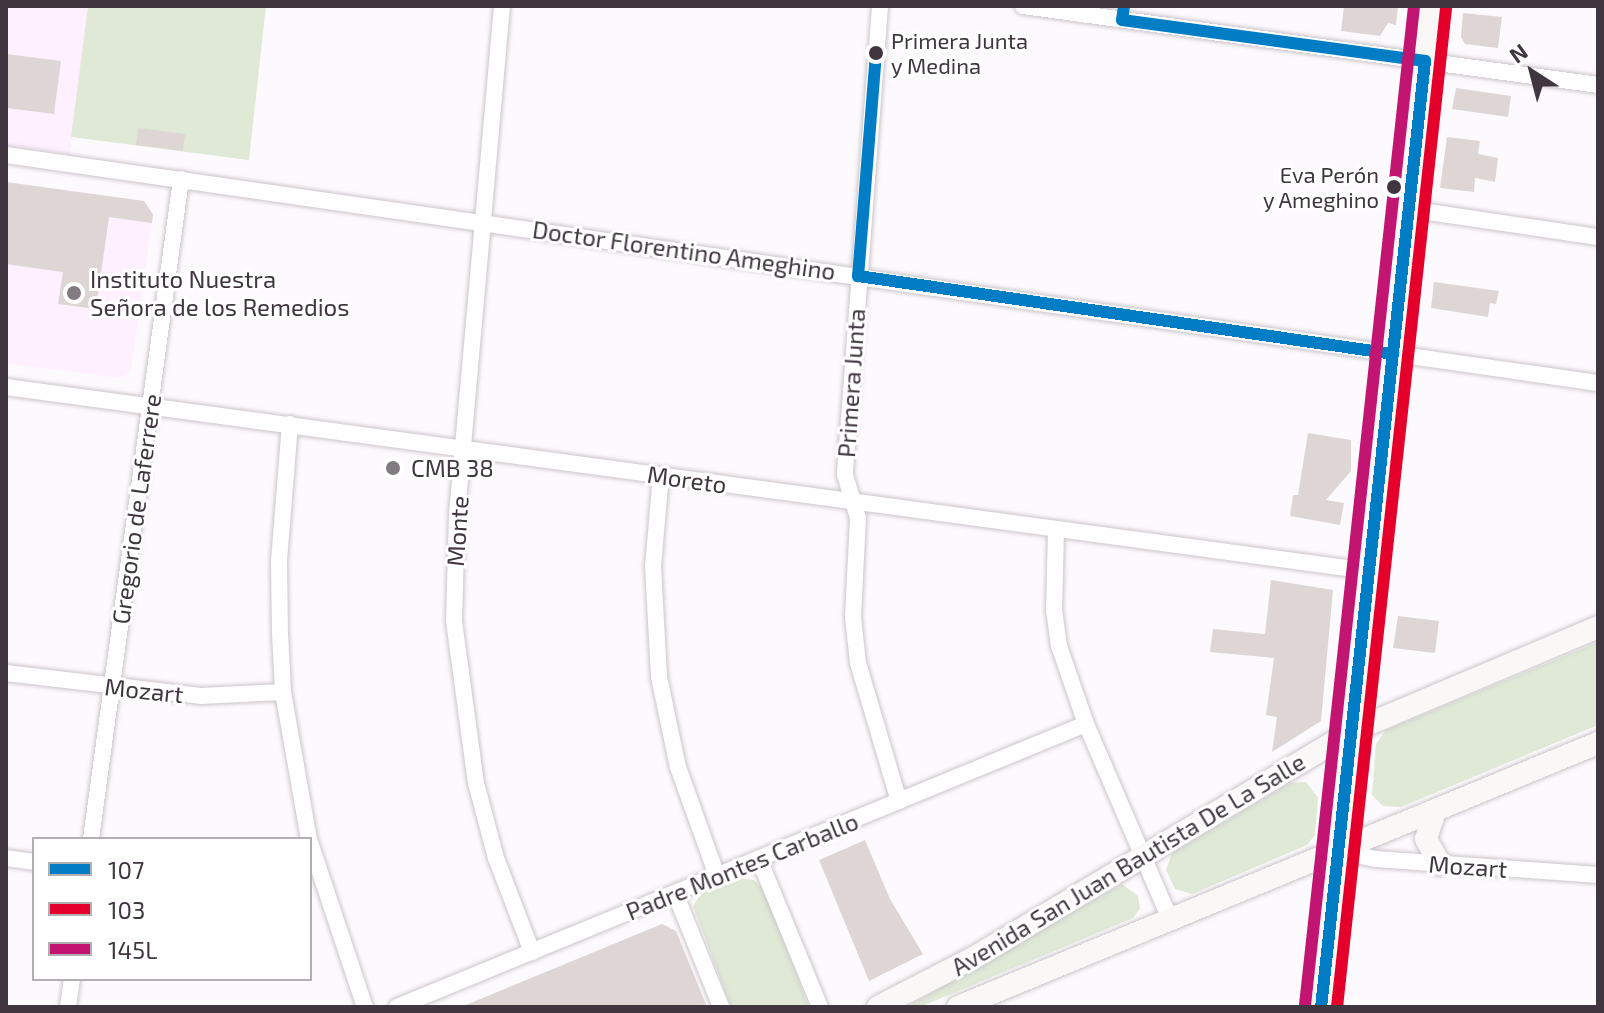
<!DOCTYPE html>
<html>
<head>
<meta charset="utf-8">
<style>
  body { margin:0 }
  #map { position:relative; width:1604px; height:1013px; overflow:hidden; background:#fdfafd; font-family:"Exo 2",sans-serif }
  div>[style] { position:absolute }
  .built>* { inset:0; background:#fef0fe }
  .green>* { inset:0; background:#dfe9d6 }
  .building>* { inset:0; background:#ddd6d5 }
  .roads { filter:drop-shadow(0 0 2px #cac5ca) drop-shadow(0 0 2px #cac5ca) }
  .street>* { height:16px; margin:-8px; padding:0 8px; transform-origin:8px; border-radius:8px; background:#fffeff }
  .secondary>* { height:22px; margin:-11px; padding:0 11px; transform-origin:11px; border-radius:11px; background:#faf7f7 }
  .bus-1>* { height:12px; margin:-6px; padding:0 6px; transform-origin:6px; border-radius:6px; background:#007dc5 }
  .bus-2>* { height:12px; margin:-6px; padding:0 6px; transform-origin:6px; border-radius:6px; background:#e4002b }
  .bus-3>* { height:12px; margin:-6px; padding:0 6px; transform-origin:6px; border-radius:6px; background:#c11571 }
  .dots>* { width:22px; height:22px; translate:-50% -50%; box-sizing:border-box; border:4px solid #fff; border-radius:50% }
  span { translate:-50% -50%; white-space:nowrap; text-align:center; line-height:1.15; -webkit-text-stroke:6px #fff; paint-order:stroke }
  .bus-label { font-size:22px; color:#3f363f }
  .left { translate:0 -50%; text-align:left }
  .right { translate:-100% -50%; text-align:right }
  .street-label { font-size:24px; color:#3f363f }
  .poi-label { font-size:24px; color:#3f363f }
  .frame { position:absolute; inset:0; border:8px solid #3f363f; pointer-events:none }
  .legend { position:absolute; left:32px; top:837px; width:280px; height:144px; box-sizing:border-box; background:#fff; border:2px solid #b2afb2; margin:0; padding:10px 14px; list-style:none; font-size:24px; color:#3f363f }
  .legend li { display:flex; align-items:center; gap:16px; height:40px }
  .legend b { width:40px; border:2px solid #b2afb2 }
  .north { position:absolute; left:1492px; top:32px; width:80px; height:80px; -webkit-text-stroke:6px #fff; paint-order:stroke; rotate:324deg; font-size:22px; font-weight:700; line-height:32px; text-align:center; color:#3f363f }
  .north::after { content:''; display:block; margin:auto; width:28px; height:36px; background:#3f363f; clip-path:polygon(50% 0,100% 100%,50% 72%,0 100%) }
</style>
</head>
<body>
<div id="map">
  <div class="built">
    <i style="clip-path:polygon(6px 6px,88px 6px,70px 154px,6px 145px)"></i>
    <i style="clip-path:polygon(6px 182px,144px 201px,153px 214px,131px 370px,119px 378px,6px 363px)"></i>
  </div>
  <div class="green">
    <i style="clip-path:polygon(88px 6px,266px 6px,249px 160px,71px 137px)"></i>
    <i style="clip-path:polygon(1598px 642px,1598px 725px,1401px 807px,1383px 806px,1372px 795px,1376px 744px,1386px 730px)"></i>
    <i style="clip-path:polygon(1306px 782px,1318px 798px,1315px 835px,1307px 845px,1192px 894px,1175px 889px,1166px 870px,1172px 853px,1290px 783px)"></i>
    <i style="clip-path:polygon(739px 878px,754px 880px,764px 890px,809px 1007px,731px 1007px,693px 906px,701px 894px)"></i>
    <i style="clip-path:polygon(1122px 884px,1138px 896px,1140px 909px,1133px 918px,920px 1007px,907px 1007px)"></i>
  </div>
  <div class="building">
    <i style="clip-path:polygon(1344px 6px,1398px 6px,1396px 25px,1388px 23px,1380px 36px,1341px 31px)"></i>
    <i style="clip-path:polygon(1463px 13px,1502px 17px,1498px 48px,1465px 44px,1461px 37px)"></i>
    <i style="clip-path:polygon(6px 54px,61px 61px,54px 114px,6px 108px)"></i>
    <i style="clip-path:polygon(1456px 88px,1511px 96px,1508px 117px,1452px 109px)"></i>
    <i style="clip-path:polygon(138px 128px,185px 134px,183px 151px,136px 145px)"></i>
    <i style="clip-path:polygon(1447px 137px,1480px 141px,1478px 154px,1498px 158px,1495px 182px,1475px 178px,1474px 192px,1440px 188px)"></i>
    <i style="clip-path:polygon(6px 182px,144px 201px,153px 214px,152px 223px,109px 217px,96px 309px,58px 304px,63px 272px,6px 264px)"></i>
    <i style="clip-path:polygon(1434px 282px,1499px 291px,1496px 304px,1490px 303px,1488px 317px,1431px 308px)"></i>
    <i style="clip-path:polygon(1308px 433px,1351px 440px,1351px 471px,1326px 500px,1344px 503px,1340px 525px,1290px 516px,1293px 495px,1298px 495px)"></i>
    <i style="clip-path:polygon(1271px 580px,1333px 590px,1321px 721px,1272px 752px,1277px 717px,1266px 715px,1274px 658px,1210px 652px,1213px 629px,1265px 634px)"></i>
    <i style="clip-path:polygon(1398px 616px,1439px 621px,1435px 653px,1393px 648px)"></i>
    <i style="clip-path:polygon(865px 840px,890px 899px,923px 954px,869px 981px,819px 860px)"></i>
    <i style="clip-path:polygon(662px 924px,676px 931px,707px 1007px,461px 1007px)"></i>
  </div>
  <div class="roads">
    <div class="street">
      <i style="left:502px;top:6px;width:510px;rotate:95.06deg"></i>
      <i style="left:457px;top:514px;width:107px;rotate:91.6deg"></i>
      <i style="left:454px;top:621px;width:163px;rotate:82.3deg"></i>
      <i style="left:476px;top:783px;width:78px;rotate:75.1deg"></i>
      <i style="left:496px;top:858px;width:101px;rotate:69deg"></i>
      <i style="left:880px;top:6px;width:470px;rotate:94.3deg"></i>
      <i style="left:845px;top:475px;width:45px;rotate:73.2deg"></i>
      <i style="left:858px;top:518px;width:99px;rotate:92.9deg"></i>
      <i style="left:853px;top:617px;width:46px;rotate:83.8deg"></i>
      <i style="left:858px;top:663px;width:144px;rotate:73.5deg"></i>
      <i style="left:1023px;top:6px;width:580px;rotate:7.82deg"></i>
      <i style="left:6px;top:155px;width:1608px;rotate:8.15deg"></i>
      <i style="left:1408px;top:209px;width:192px;rotate:8.4deg"></i>
      <i style="left:6px;top:387px;width:1375px;rotate:7.69deg"></i>
      <i style="left:290px;top:424px;width:138px;rotate:94.6deg"></i>
      <i style="left:279px;top:562px;width:71px;rotate:89.2deg"></i>
      <i style="left:280px;top:633px;width:59px;rotate:87.1deg"></i>
      <i style="left:283px;top:692px;width:149px;rotate:80deg"></i>
      <i style="left:661px;top:475px;width:91px;rotate:95deg"></i>
      <i style="left:653px;top:566px;width:111px;rotate:86.9deg"></i>
      <i style="left:659px;top:677px;width:92px;rotate:78.1deg"></i>
      <i style="left:678px;top:767px;width:116px;rotate:70.3deg"></i>
      <i style="left:1056px;top:530px;width:80px;rotate:91.4deg"></i>
      <i style="left:1054px;top:610px;width:36px;rotate:82deg"></i>
      <i style="left:1059px;top:646px;width:83px;rotate:70.9deg"></i>
      <i style="left:1086px;top:724px;width:210px;rotate:66.7deg"></i>
      <i style="left:6px;top:673px;width:196px;rotate:6.7deg"></i>
      <i style="left:201px;top:696px;width:82px;rotate:-2.8deg"></i>
      <i style="left:91px;top:839px;width:666px;rotate:-82.23deg"></i>
      <i style="left:310px;top:842px;width:174px;rotate:71.6deg"></i>
      <i style="left:1338px;top:851px;width:39px;rotate:12deg"></i>
      <i style="left:1376px;top:859px;width:223px;rotate:4.1deg"></i>
      <i style="left:6px;top:858px;width:28px;rotate:8deg"></i>
      <i style="left:759px;top:859px;width:160px;rotate:67.6deg"></i>
      <i style="left:675px;top:893px;width:123px;rotate:68deg"></i>
      <i style="left:68px;top:1007px;width:28px;rotate:-82deg"></i>
      <i style="left:397px;top:1007px;width:745px;rotate:-22.33deg"></i>
    </div>
    <div class="secondary">
      <i style="left:1435px;top:811px;width:29px;rotate:108deg"></i>
      <i style="left:1426px;top:839px;width:29px;rotate:61deg"></i>
      <i style="left:878px;top:1007px;width:109px;rotate:-27.3deg"></i>
      <i style="left:975px;top:957px;width:440px;rotate:-30.9deg"></i>
      <i style="left:1352px;top:731px;width:267px;rotate:-22.9deg"></i>
      <i style="left:958px;top:1007px;width:692px;rotate:-22.42deg"></i>
      <i style="left:1321px;top:1007px;width:1007px;rotate:-83.79deg"></i>
    </div>
  </div>
  <div class="bus-1">
    <i style="left:1124px;top:6px;width:14px;rotate:98deg"></i>
    <i style="left:1122px;top:20px;width:306px;rotate:7.7deg"></i>
    <i style="left:1425px;top:61px;width:952px;rotate:96.27deg"></i>
    <i style="left:876px;top:53px;width:224px;rotate:94.6deg"></i>
    <i style="left:858px;top:276px;width:541px;rotate:8.29deg"></i>
  </div>
  <div class="bus-2">
    <i style="left:1337px;top:1007px;width:1005px;rotate:-83.77deg"></i>
  </div>
  <div class="bus-3">
    <i style="left:1305px;top:1005px;width:1005px;rotate:-83.77deg"></i>
  </div>
  <div class="dots">
    <i style="left:876px;top:53px;background:#3f363f"></i>
    <i style="left:1394px;top:187px;background:#3f363f"></i>
    <i style="left:74px;top:293px;background:#827b82"></i>
    <i style="left:393px;top:468px;background:#827b82"></i>
  </div>
  <div class="bus-label">
    <span class="left" style="left:891px;top:53px">Primera Junta<br>y Medina</span>
    <span class="right" style="left:1379px;top:187px">Eva Perón<br>y Ameghino</span>
  </div>
  <div class="street-label">
    <span style="left:684px;top:250px;rotate:8deg">Doctor Florentino Ameghino</span>
    <span style="left:851px;top:383px;rotate:-86deg">Primera Junta</span>
    <span style="left:687px;top:479px;rotate:8deg">Moreto</span>
    <span style="left:136px;top:509px;rotate:-82deg">Gregorio de Laferrere</span>
    <span style="left:457px;top:531px;rotate:-86deg">Monte</span>
    <span style="left:144px;top:690px;rotate:6deg">Mozart</span>
    <span style="left:1128px;top:864px;rotate:-31deg">Avenida San Juan Bautista De La Salle</span>
    <span style="left:742px;top:866px;rotate:-22deg">Padre Montes Carballo</span>
    <span style="left:1468px;top:866px;rotate:4deg">Mozart</span>
  </div>
  <div class="poi-label">
    <span class="left" style="left:90px;top:293px">Instituto Nuestra<br>Señora de los Remedios</span>
    <span class="left" style="left:411px;top:468px">CMB 38</span>
  </div>
  <div class="frame"></div>
  <ul class="legend">
  <li><b style="height:10px;background:#007dc5"></b>107</li>
  <li><b style="height:10px;background:#e4002b"></b>103</li>
  <li><b style="height:10px;background:#c11571"></b>145L</li>
  </ul>
  <div class="north">N</div>
</div>
</body>
</html>
